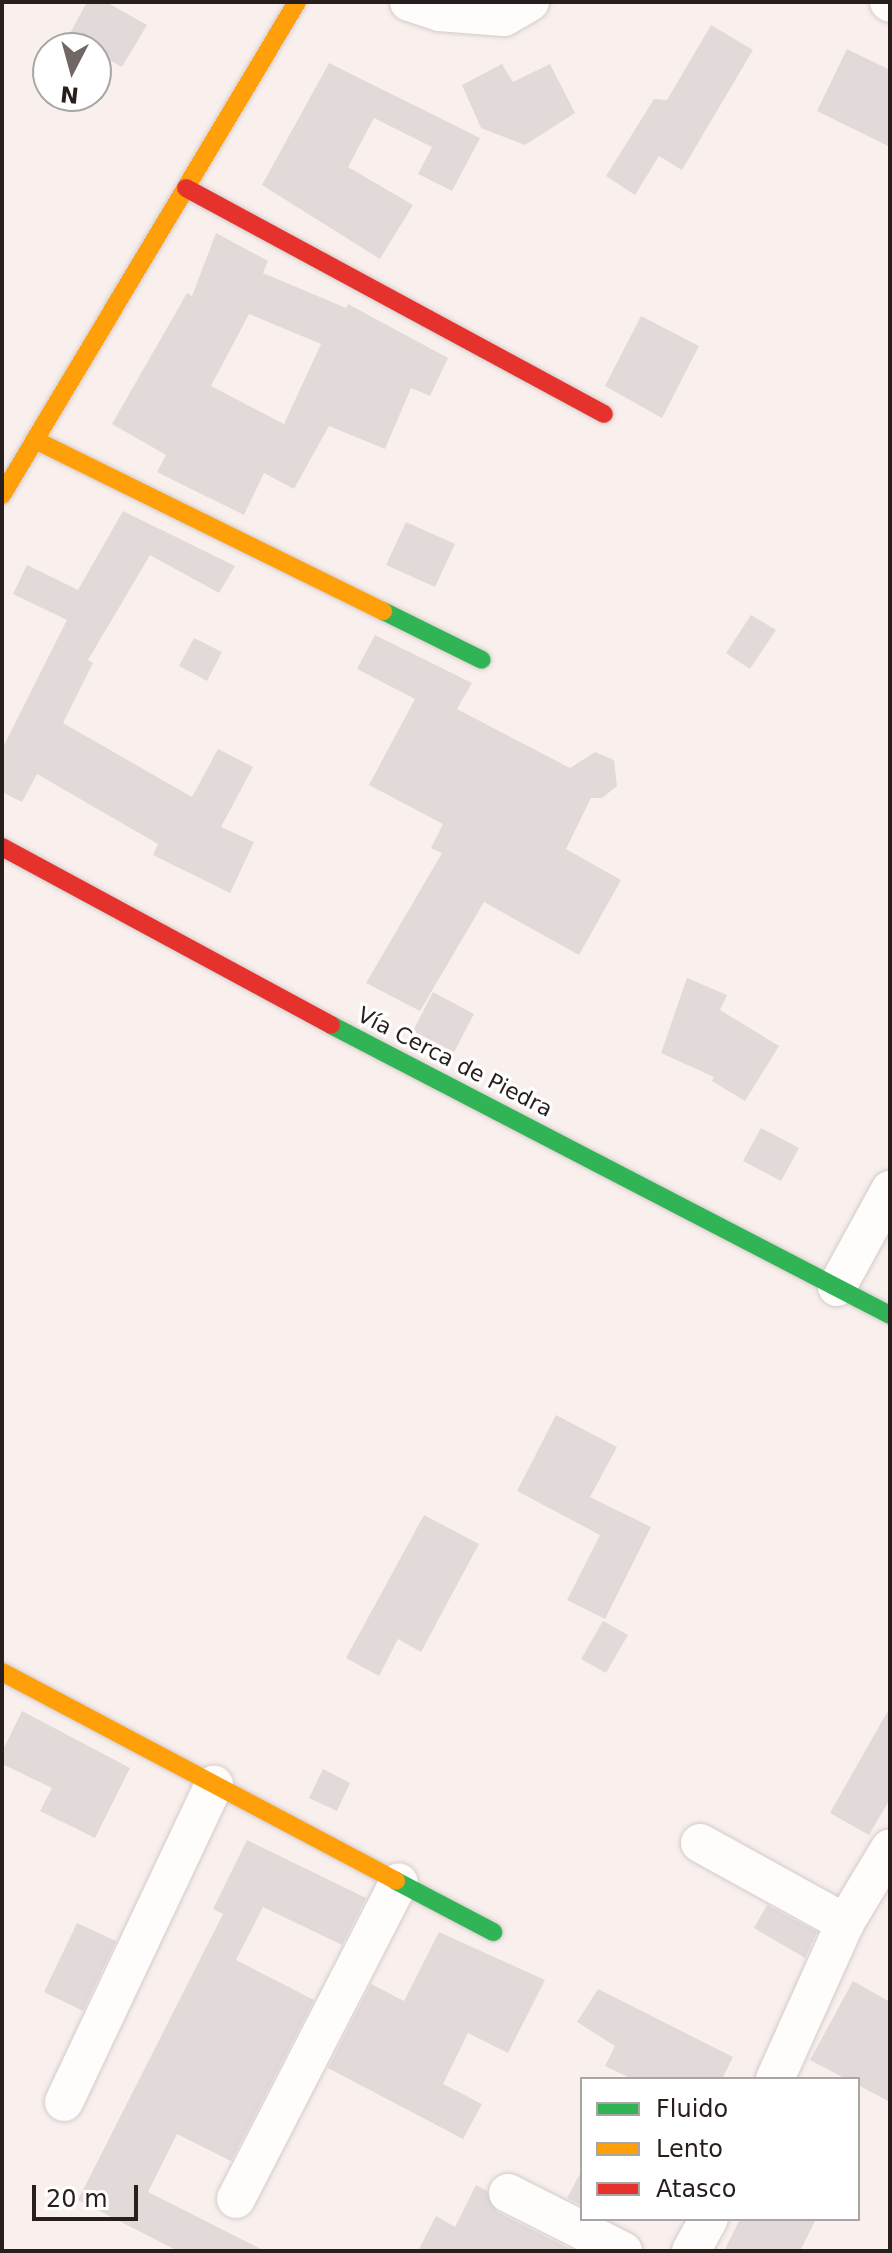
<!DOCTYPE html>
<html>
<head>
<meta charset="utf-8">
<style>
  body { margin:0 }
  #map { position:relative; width:892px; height:2253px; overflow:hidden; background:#f9f0ee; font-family:"DejaVu Sans",sans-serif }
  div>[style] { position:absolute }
  .building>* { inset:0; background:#e2d9d9 }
  .roads { filter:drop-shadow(0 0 2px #d4cbc9) drop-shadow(0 0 2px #d4cbc9) }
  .street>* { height:38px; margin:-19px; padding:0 19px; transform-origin:19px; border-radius:19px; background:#fefdfc }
  .fast>* { height:18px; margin:-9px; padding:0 9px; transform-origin:9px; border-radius:9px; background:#30b455 }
  .slow>* { height:18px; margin:-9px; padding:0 9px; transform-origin:9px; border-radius:9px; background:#ff9f0a }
  .jam>* { height:18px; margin:-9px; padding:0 9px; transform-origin:9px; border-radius:9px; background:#e5322d }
  span { translate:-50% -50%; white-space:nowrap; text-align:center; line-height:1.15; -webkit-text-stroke:6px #fff; paint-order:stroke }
  .street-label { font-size:22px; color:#281f1d }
  .frame { position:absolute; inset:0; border:4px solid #281f1d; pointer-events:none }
  .legend { position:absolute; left:580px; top:2077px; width:280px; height:144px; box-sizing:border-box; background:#fff; border:2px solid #a9a5a5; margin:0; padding:10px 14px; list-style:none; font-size:24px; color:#281f1d }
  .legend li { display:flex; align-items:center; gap:16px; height:40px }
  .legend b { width:40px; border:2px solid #a9a5a5 }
  .north { position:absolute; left:32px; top:32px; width:80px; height:80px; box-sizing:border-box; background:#fff; border:2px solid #a9a5a5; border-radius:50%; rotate:186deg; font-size:22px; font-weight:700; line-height:32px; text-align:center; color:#281f1d }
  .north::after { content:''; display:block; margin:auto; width:28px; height:36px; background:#716866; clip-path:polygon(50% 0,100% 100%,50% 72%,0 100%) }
  .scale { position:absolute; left:32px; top:2185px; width:106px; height:36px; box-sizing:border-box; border:4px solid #281f1d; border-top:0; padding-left:10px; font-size:24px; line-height:28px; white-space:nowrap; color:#281f1d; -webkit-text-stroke:6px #fff; paint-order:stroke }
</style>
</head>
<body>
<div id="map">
  <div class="building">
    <i style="clip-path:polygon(87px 2px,106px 2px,147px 25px,122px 67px,68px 37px)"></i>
    <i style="clip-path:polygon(711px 25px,753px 50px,682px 170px,659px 156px,635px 195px,606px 176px,654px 99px,667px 100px)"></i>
    <i style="clip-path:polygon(847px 49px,890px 70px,890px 147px,817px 111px)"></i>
    <i style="clip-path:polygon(329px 63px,480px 138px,452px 191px,418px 174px,432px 147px,374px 118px,348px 167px,413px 205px,380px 259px,262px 185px)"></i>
    <i style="clip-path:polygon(502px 64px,513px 82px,550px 64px,575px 113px,525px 145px,481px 128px,462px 85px)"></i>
    <i style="clip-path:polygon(evenodd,216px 233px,268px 261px,263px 273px,346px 308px,348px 304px,448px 358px,430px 396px,411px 388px,385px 449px,329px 426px,294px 489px,264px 473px,244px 515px,157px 472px,166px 455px,112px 424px,187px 293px,192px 296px,216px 233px,249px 314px,321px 344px,284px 424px,211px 386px,249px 314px)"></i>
    <i style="clip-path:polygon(641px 316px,699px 346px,662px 418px,605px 386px)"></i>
    <i style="clip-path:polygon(123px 511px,235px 566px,219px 593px,150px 555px,88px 660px,93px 663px,63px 723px,192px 797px,218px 749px,253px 767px,221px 827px,254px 842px,230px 893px,153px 855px,158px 844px,37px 774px,22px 802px,2px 792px,2px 749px,67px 620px,13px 594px,27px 565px,78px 590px)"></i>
    <i style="clip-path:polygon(406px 522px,455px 544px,435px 587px,386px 565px)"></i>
    <i style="clip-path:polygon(751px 615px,776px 630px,750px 669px,726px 653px)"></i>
    <i style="clip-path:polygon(375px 635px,472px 683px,457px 709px,570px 768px,595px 752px,614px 760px,617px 786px,602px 798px,591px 798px,566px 849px,621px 880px,579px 955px,484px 902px,420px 1011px,366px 983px,442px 853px,431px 848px,443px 824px,369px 785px,415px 699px,357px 669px)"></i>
    <i style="clip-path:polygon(194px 638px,222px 652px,207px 681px,179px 666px)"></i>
    <i style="clip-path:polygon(687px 978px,727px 995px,720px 1010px,779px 1046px,745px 1101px,712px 1081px,714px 1077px,661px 1053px)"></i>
    <i style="clip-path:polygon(433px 992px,474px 1014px,454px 1052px,413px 1031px)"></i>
    <i style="clip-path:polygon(761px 1128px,799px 1148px,781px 1181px,743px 1161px)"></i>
    <i style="clip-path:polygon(556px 1415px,617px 1447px,590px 1497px,651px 1527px,605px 1619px,567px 1600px,600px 1535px,517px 1491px)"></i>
    <i style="clip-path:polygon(424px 1515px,479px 1544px,421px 1652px,398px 1639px,379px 1676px,346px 1658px)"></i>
    <i style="clip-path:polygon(603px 1621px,628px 1635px,606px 1673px,581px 1659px)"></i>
    <i style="clip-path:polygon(890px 1707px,890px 1799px,869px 1835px,830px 1813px)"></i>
    <i style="clip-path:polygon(22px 1711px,130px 1768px,95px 1838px,40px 1811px,52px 1788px,2px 1764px,2px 1752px)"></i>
    <i style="clip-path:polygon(323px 1769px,350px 1783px,337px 1811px,309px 1798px)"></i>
    <i style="clip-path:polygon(247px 1840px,366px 1898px,342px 1945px,263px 1907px,236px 1960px,314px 2000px,231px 2161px,177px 2134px,148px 2192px,265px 2251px,178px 2251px,78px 2200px,223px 1914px,213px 1909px)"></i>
    <i style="clip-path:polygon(767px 1905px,817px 1932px,805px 1958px,754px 1928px)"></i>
    <i style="clip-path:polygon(77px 1923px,116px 1941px,83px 2011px,44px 1992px)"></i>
    <i style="clip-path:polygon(439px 1932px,545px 1980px,508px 2053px,468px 2033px,443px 2084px,482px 2104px,463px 2139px,328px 2068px,371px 1984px,404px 2001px)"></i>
    <i style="clip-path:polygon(853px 1981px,890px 2002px,890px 2102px,858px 2085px,858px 2079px,846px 2079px,810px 2060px)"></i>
    <i style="clip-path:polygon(598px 1989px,733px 2057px,722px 2079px,632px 2079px,605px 2066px,615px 2046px,577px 2022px)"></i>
    <i style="clip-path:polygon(582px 2170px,582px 2206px,567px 2198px)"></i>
    <i style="clip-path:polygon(476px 2185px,487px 2191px,497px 2212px,574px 2251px,418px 2251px,436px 2216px,455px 2227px)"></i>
    <i style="clip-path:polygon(740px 2219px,816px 2219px,800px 2251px,724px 2251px)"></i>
  </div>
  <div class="roads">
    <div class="street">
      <i style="left:409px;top:2px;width:32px;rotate:18deg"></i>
      <i style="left:439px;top:12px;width:65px;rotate:4.4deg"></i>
      <i style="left:504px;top:17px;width:30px;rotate:-30deg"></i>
      <i style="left:889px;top:2px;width:1px;rotate:45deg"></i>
      <i style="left:837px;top:1287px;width:111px;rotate:-61.3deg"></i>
      <i style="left:700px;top:1843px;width:166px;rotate:28.9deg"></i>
      <i style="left:775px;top:2079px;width:171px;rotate:-65.8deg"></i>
      <i style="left:845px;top:1923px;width:87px;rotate:-59deg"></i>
      <i style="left:64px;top:2102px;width:351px;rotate:-64.7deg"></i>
      <i style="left:508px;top:2193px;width:129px;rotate:26.8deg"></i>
      <i style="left:236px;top:2199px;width:356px;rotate:-62.8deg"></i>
      <i style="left:691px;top:2251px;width:37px;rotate:-61deg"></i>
    </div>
    <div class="fast">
      <i style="left:383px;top:611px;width:110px;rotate:26.3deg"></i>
      <i style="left:331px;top:1025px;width:630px;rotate:27.42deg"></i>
      <i style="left:396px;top:1881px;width:110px;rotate:27.7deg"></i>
    </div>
    <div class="slow">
      <i style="left:35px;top:440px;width:388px;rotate:26.2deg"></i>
      <i style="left:2px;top:495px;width:575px;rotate:-59.1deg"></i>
      <i style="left:2px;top:1672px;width:446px;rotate:27.9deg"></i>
    </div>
    <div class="jam">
      <i style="left:186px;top:188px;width:475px;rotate:28.4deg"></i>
      <i style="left:2px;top:847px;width:374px;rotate:28.4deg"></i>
    </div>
  </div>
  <div class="street-label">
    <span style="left:455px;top:1062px;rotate:27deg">Vía Cerca de Piedra</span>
  </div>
  <div class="frame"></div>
  <ul class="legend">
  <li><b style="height:10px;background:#30b455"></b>Fluido</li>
  <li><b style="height:10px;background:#ff9f0a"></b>Lento</li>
  <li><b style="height:10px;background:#e5322d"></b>Atasco</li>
  </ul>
  <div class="north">N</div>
  <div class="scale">20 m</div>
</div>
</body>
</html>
